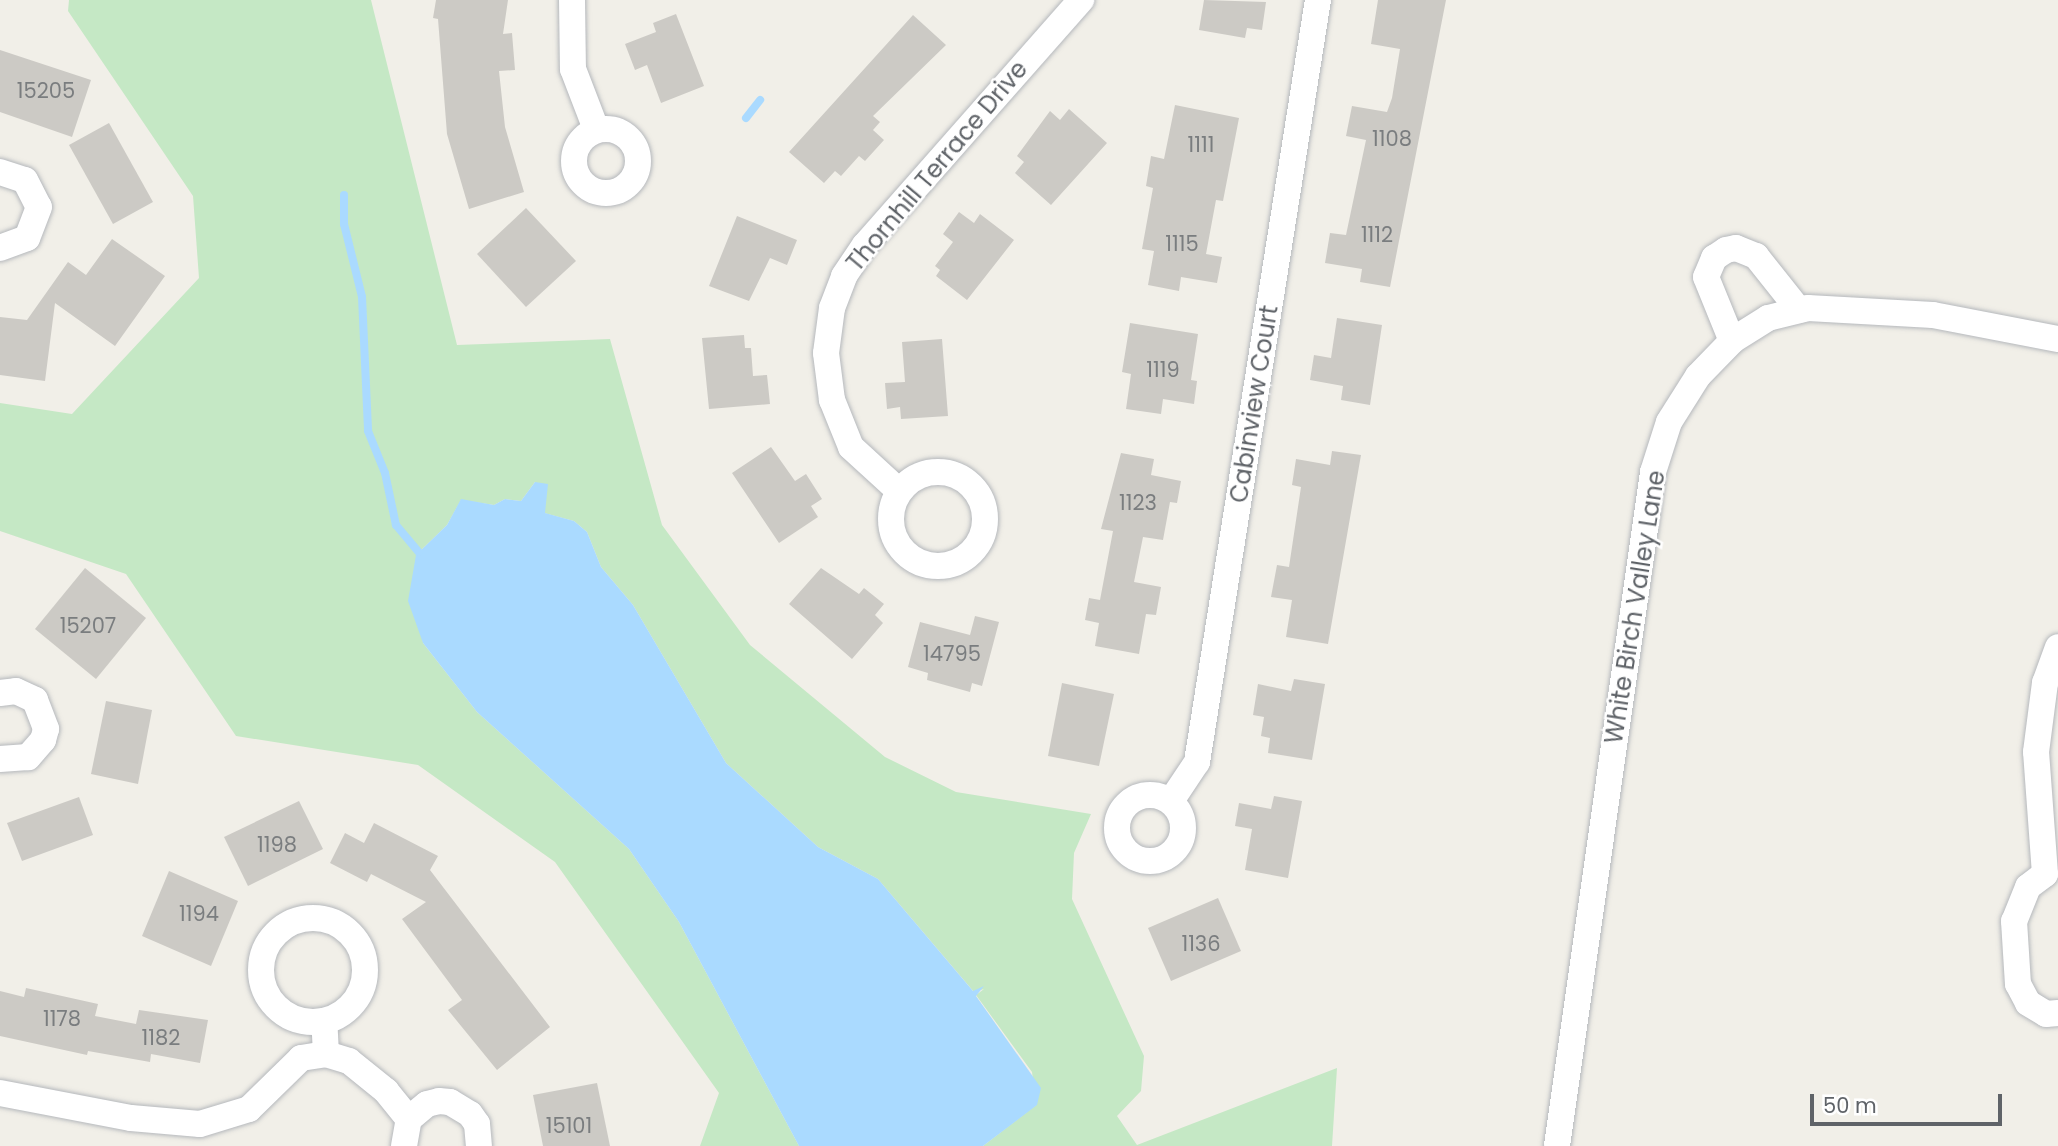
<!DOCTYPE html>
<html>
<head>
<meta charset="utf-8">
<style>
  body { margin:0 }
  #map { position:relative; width:2058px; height:1146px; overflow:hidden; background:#f1efe8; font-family:Poppins,sans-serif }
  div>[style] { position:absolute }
  .green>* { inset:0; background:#c5e8c5 }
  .water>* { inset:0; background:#aadaff }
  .stream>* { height:8px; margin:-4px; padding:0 4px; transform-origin:4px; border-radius:4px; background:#aadaff }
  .building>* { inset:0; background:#cccac5 }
  .roads { filter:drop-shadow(0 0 2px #b5b8bc) drop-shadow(0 0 2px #b5b8bc) }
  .minor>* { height:26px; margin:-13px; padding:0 13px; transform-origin:13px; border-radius:13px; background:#fff }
  .minor>.ring { margin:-13px; padding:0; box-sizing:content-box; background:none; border:26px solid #fff; border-radius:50% }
  span { translate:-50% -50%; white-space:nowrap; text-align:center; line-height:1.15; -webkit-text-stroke:5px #fff; paint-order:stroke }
  .number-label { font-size:21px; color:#7a7d7f }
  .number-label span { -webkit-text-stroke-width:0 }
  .street-label { font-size:24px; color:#5f6368 }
  .scale { position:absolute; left:1810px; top:1094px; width:192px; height:32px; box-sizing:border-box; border:4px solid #5f6368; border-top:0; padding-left:9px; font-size:21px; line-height:24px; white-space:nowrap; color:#5f6368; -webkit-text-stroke:5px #fff; paint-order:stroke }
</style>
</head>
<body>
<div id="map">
  <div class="green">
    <i style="clip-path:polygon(69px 0,371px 0,457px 345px,610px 339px,662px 525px,750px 645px,885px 757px,956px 792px,1091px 814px,1074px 853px,1072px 899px,1144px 1056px,1141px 1091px,1117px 1116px,1137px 1145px,1337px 1068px,1332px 1146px,983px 1146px,1036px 1105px,1032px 1072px,976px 995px,984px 989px,974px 992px,878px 879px,818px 847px,726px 763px,633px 605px,601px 567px,587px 532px,574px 521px,544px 513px,535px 482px,521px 501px,505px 499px,494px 505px,461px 500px,447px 525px,416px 555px,423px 643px,477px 712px,629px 849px,679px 922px,799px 1146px,700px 1146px,719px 1093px,555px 862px,418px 765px,236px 736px,126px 574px,0 531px,0 403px,72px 414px,199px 278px,193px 196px,68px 11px)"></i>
  </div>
  <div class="water">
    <i style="clip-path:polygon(535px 482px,548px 484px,545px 513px,574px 521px,587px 532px,601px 567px,633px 605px,726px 763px,818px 847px,878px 879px,973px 991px,984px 986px,976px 996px,1041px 1088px,1037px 1105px,983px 1146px,799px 1146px,679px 922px,629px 849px,477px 712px,423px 643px,408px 601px,416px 555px,447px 525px,461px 499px,494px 505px,505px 499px,521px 501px)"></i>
  </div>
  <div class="stream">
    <i style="left:746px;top:118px;width:23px;rotate:-52deg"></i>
    <i style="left:344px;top:195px;width:29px;rotate:90deg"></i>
    <i style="left:344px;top:224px;width:75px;rotate:76.1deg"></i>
    <i style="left:362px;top:297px;width:134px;rotate:87.4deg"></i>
    <i style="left:368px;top:431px;width:45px;rotate:68deg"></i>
    <i style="left:385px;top:473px;width:53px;rotate:78.1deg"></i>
    <i style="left:396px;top:525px;width:35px;rotate:50deg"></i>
  </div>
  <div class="building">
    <i style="clip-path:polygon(436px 0,508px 0,503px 34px,512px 33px,515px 70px,499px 71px,505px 127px,524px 192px,469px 209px,447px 134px,438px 19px,433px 18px)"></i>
    <i style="clip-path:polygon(1204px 0,1266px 2px,1262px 30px,1247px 28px,1245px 38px,1199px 30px)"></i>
    <i style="clip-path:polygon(1378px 0,1446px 0,1390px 287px,1360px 282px,1362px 269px,1325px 263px,1330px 233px,1346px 235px,1366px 140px,1346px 136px,1352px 106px,1387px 112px,1392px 98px,1400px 49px,1371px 44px)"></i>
    <i style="clip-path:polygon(676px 14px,704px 86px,661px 103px,647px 65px,635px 70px,625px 44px,656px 32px,653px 23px)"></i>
    <i style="clip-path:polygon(913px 15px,946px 45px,873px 116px,880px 122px,873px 130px,884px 140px,865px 161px,859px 156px,841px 176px,835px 171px,824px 183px,789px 152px)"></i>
    <i style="clip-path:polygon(0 50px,91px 80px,72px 137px,0 112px)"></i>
    <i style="clip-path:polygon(1175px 105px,1239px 118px,1223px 201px,1216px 200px,1206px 254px,1222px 257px,1217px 283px,1181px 277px,1179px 291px,1148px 285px,1154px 251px,1142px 249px,1153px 188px,1146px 186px,1151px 156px,1164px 159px)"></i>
    <i style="clip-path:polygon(1069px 109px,1107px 143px,1051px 205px,1015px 173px,1024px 162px,1017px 156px,1050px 111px,1060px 120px)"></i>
    <i style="clip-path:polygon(109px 123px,153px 202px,113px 224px,69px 145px)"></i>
    <i style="clip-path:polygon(526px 208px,576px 261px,526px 307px,477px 254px)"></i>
    <i style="clip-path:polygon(959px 212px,974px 223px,980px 214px,1014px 240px,967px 300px,936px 276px,940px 270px,935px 266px,953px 242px,943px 234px)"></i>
    <i style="clip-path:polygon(737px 216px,797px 240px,787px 265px,770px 258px,749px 301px,709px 286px)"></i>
    <i style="clip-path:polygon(112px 239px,165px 276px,115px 346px,55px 303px,45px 381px,0 375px,0 317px,27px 320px,68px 262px,86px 275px)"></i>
    <i style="clip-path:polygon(1337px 318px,1382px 325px,1370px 405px,1341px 400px,1343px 386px,1310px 380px,1314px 355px,1331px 358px)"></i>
    <i style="clip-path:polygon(1130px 323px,1198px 334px,1191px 380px,1197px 381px,1194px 404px,1163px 399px,1161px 414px,1126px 409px,1131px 374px,1122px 372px)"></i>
    <i style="clip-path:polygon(744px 335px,745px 348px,751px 348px,753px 376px,767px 375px,770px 404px,709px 409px,702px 338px)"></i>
    <i style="clip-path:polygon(942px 339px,948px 416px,901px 419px,900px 407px,887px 409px,885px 383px,905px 382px,902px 342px)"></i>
    <i style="clip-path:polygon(771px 447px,795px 481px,806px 474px,822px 499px,811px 506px,818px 517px,779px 543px,732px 473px)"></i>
    <i style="clip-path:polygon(1332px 451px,1361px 455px,1328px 644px,1286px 637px,1292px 600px,1271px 597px,1277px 565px,1289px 567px,1301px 487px,1292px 485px,1296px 459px,1330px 465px)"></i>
    <i style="clip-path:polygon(1121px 453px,1154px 459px,1151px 475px,1181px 481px,1177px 503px,1170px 502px,1163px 540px,1143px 537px,1134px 582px,1161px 587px,1156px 615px,1146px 614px,1139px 654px,1095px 646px,1099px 623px,1085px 620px,1089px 598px,1100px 600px,1113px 531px,1101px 529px)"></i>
    <i style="clip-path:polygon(85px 568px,146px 618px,96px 679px,35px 629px)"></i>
    <i style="clip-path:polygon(821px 568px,859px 594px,864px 588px,884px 604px,875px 615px,883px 623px,852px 659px,789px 604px)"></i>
    <i style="clip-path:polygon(975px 616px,999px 622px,982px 686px,972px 683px,970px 692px,927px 680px,928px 673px,908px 667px,920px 622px,970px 635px)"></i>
    <i style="clip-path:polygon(1294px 679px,1325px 684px,1312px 760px,1268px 753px,1270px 738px,1261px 736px,1264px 717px,1253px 715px,1258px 684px,1291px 691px)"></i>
    <i style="clip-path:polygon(1062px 683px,1114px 694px,1099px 766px,1048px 756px)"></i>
    <i style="clip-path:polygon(106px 701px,152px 710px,138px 784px,91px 774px)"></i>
    <i style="clip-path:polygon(1274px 796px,1302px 801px,1288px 878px,1245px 870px,1252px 829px,1235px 826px,1239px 803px,1271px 809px)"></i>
    <i style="clip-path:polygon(79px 797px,93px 835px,22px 861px,7px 823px)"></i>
    <i style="clip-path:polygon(299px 801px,323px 849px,248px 886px,224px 837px)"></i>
    <i style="clip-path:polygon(374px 823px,438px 856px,430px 870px,550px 1027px,497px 1070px,448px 1010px,462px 1000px,402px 919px,426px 902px,371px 874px,367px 882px,330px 863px,345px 833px,364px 843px)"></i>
    <i style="clip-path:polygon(169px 871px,238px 901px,211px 966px,142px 936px)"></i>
    <i style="clip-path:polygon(1218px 898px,1241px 951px,1171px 981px,1148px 928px)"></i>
    <i style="clip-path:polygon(26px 988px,98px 1004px,95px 1016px,136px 1024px,139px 1010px,208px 1020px,200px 1063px,151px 1054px,150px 1062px,88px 1051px,87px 1055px,0 1036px,0 991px,24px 997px)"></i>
    <i style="clip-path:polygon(597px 1083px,610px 1146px,543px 1146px,533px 1095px)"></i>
  </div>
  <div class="roads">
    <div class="minor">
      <i style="left:572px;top:0;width:69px;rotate:89.2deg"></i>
      <i style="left:573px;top:69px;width:64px;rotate:69deg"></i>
      <i class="ring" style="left:574px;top:129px;width:38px;height:38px"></i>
      <i style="left:0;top:172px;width:26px;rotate:18deg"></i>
      <i style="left:25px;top:180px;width:30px;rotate:63deg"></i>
      <i style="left:39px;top:207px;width:33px;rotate:111deg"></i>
      <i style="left:27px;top:238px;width:29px;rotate:160deg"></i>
      <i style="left:1732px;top:341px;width:69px;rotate:-112.1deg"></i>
      <i style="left:1706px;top:277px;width:21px;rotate:-67deg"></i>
      <i style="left:1714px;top:258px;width:14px;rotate:-34deg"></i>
      <i style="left:1726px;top:250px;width:10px;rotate:-11deg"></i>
      <i style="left:1736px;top:248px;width:22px;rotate:22deg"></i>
      <i style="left:1756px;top:256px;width:69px;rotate:51.5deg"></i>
      <i class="ring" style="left:891px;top:472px;width:68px;height:68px"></i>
      <i style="left:899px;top:491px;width:65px;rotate:-137.5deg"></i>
      <i style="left:851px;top:447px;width:51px;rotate:-112deg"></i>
      <i style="left:832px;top:400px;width:47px;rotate:-97.3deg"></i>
      <i style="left:826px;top:353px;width:45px;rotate:-82.4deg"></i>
      <i style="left:832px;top:308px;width:34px;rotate:-69deg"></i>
      <i style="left:844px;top:276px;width:37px;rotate:-56deg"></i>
      <i style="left:865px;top:245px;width:327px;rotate:-48.6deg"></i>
      <i style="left:0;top:693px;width:16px;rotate:-7deg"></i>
      <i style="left:16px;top:691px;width:21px;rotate:25deg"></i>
      <i style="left:35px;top:700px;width:31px;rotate:69deg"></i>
      <i style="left:46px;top:729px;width:11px;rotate:105deg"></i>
      <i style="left:43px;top:740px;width:23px;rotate:131deg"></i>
      <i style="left:28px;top:757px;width:28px;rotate:176deg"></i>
      <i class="ring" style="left:1117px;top:795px;width:40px;height:40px"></i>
      <i style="left:1171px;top:801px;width:47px;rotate:-56.3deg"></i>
      <i style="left:1197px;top:762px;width:772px;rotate:-80.98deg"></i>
      <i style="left:2045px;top:874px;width:122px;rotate:-94.2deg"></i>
      <i style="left:2036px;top:752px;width:70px;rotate:-82.6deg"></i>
      <i style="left:2045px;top:683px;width:38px;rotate:-70deg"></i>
      <i style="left:2045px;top:874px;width:21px;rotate:143deg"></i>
      <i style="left:2028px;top:887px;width:37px;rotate:112deg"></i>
      <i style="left:2014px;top:921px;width:63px;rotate:86.4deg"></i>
      <i style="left:2018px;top:984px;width:21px;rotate:62deg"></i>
      <i style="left:2028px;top:1003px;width:21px;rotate:31deg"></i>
      <i style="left:2046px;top:1014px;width:12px;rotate:-5deg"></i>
      <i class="ring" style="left:261px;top:918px;width:78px;height:78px"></i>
      <i style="left:326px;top:1054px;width:24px;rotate:17deg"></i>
      <i style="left:349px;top:1061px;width:48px;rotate:39deg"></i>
      <i style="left:386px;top:1091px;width:36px;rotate:51deg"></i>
      <i style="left:0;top:1093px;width:133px;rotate:10.8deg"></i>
      <i style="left:131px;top:1118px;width:69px;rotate:5deg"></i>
      <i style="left:200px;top:1124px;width:51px;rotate:-17deg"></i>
      <i style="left:249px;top:1109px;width:73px;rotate:-44.4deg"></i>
      <i style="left:301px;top:1058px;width:25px;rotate:-9deg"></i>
      <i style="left:326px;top:1054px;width:33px;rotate:-93deg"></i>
      <i style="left:404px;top:1146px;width:27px;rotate:-80deg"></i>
      <i style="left:409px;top:1119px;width:23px;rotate:-40deg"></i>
      <i style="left:427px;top:1104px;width:12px;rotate:-14deg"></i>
      <i style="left:439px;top:1101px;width:11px;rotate:5deg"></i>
      <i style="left:450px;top:1102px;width:23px;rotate:31deg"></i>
      <i style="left:470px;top:1114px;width:12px;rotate:55deg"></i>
      <i style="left:477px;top:1124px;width:22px;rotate:85deg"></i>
      <i style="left:1557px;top:1146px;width:681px;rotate:-81.89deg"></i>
      <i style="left:1653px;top:472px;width:52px;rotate:-72.3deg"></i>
      <i style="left:1669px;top:422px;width:54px;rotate:-57.8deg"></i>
      <i style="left:1698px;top:376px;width:50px;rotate:-45.8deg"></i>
      <i style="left:1733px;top:340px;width:41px;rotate:-32.2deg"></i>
      <i style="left:1768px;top:318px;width:41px;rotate:-14deg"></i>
      <i style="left:1808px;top:308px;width:125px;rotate:3.2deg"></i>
      <i style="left:1933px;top:315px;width:127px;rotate:10.9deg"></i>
    </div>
  </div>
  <div class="number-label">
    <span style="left:46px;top:91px">15205</span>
    <span style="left:1392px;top:139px">1108</span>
    <span style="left:1201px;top:145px">1111</span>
    <span style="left:1377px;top:235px">1112</span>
    <span style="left:1182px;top:244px">1115</span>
    <span style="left:1163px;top:370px">1119</span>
    <span style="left:1138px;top:503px">1123</span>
    <span style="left:88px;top:626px">15207</span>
    <span style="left:952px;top:654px">14795</span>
    <span style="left:277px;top:845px">1198</span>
    <span style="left:199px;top:914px">1194</span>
    <span style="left:1201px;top:944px">1136</span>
    <span style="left:62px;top:1019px">1178</span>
    <span style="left:161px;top:1038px">1182</span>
    <span style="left:569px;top:1126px">15101</span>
  </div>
  <div class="street-label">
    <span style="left:937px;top:166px;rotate:-50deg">Thornhill Terrace Drive</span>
    <span style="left:1254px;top:404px;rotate:-81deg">Cabinview Court</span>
    <span style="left:1635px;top:607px;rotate:-81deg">White Birch Valley Lane</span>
  </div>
  <div class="scale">50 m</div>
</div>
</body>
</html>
